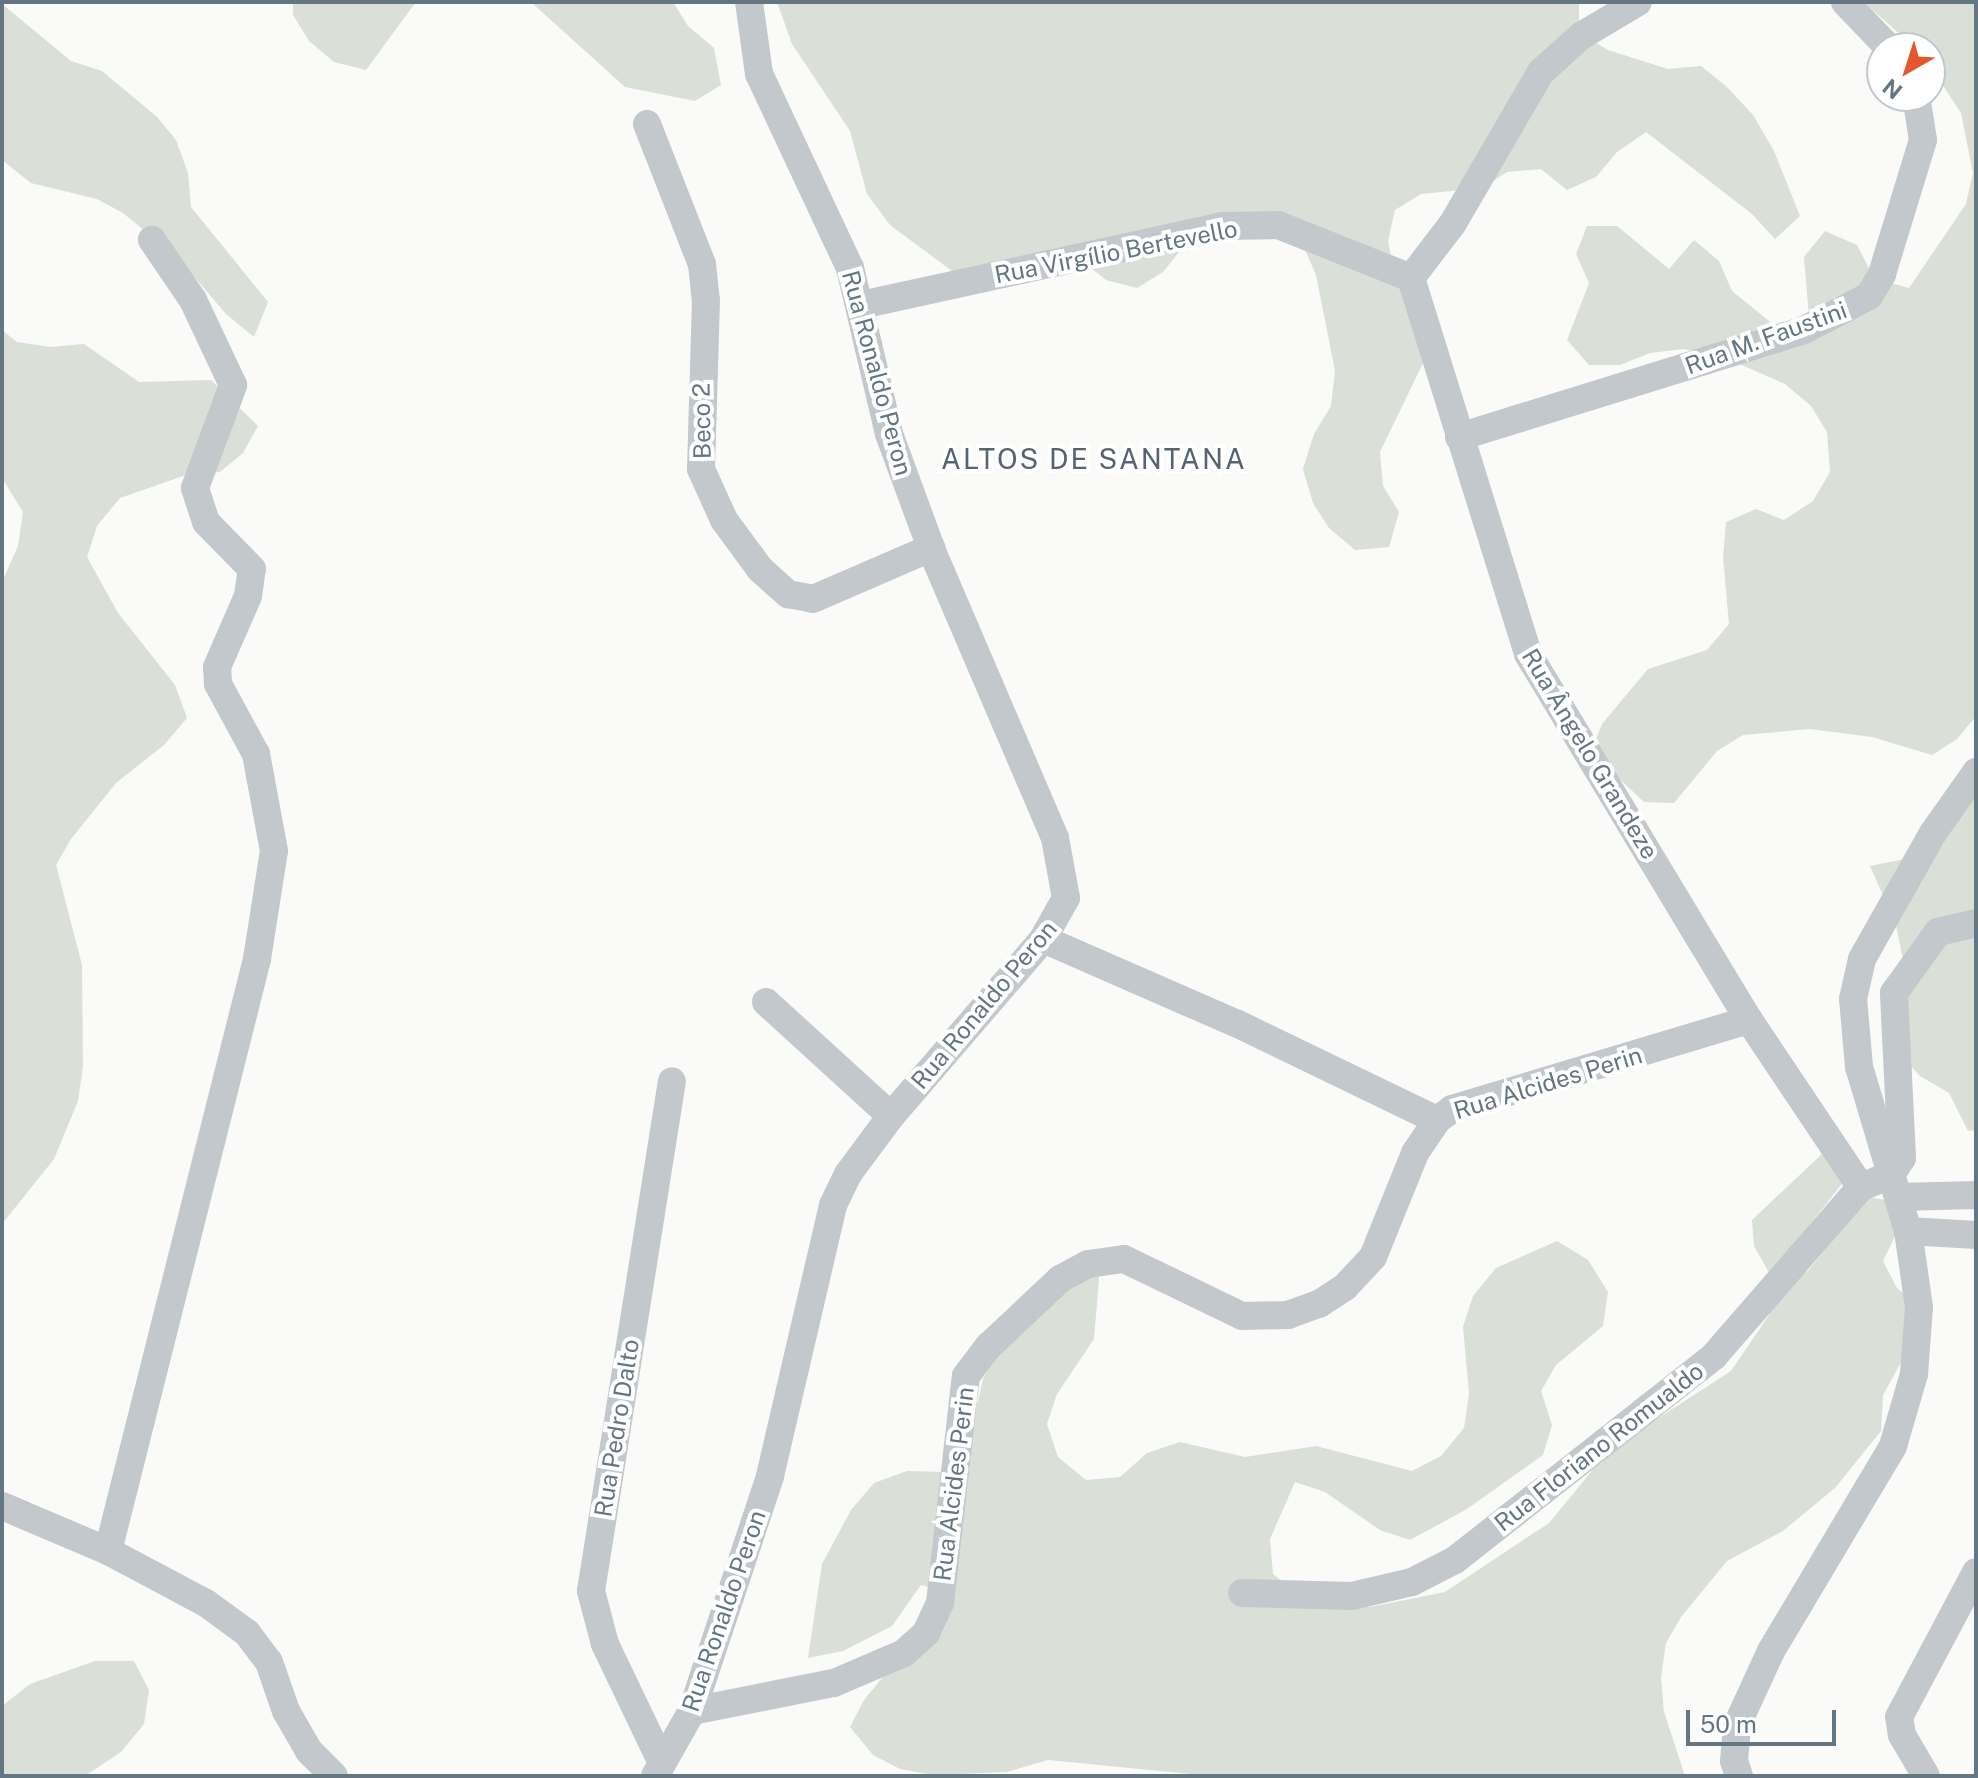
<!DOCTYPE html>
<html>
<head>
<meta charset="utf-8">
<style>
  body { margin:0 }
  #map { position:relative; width:1978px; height:1778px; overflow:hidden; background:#fafaf8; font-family:"Public Sans",sans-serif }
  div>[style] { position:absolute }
  .green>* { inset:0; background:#dadfd7 }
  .minor>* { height:28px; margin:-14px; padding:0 14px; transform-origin:14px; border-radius:14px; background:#c3c8cc }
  span { translate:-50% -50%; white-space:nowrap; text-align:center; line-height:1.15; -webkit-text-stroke:8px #fff; paint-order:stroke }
  .street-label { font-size:24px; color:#657683 }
  .quarter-label { font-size:28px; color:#57646e; letter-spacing:2px }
  .frame { position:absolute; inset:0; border:4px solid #657683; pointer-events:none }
  .north { position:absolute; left:1866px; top:32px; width:80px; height:80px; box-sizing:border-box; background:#fff; border:2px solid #c1c8cd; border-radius:50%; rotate:219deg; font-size:22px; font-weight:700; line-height:32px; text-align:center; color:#657683 }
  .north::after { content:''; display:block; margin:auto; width:28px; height:36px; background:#e4572e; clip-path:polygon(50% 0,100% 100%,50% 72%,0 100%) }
  .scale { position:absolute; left:1686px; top:1710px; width:150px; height:36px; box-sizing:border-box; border:4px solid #657683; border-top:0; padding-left:10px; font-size:24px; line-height:28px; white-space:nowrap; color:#657683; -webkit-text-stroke:6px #fff; paint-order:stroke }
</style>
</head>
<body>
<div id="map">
  <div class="green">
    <i style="clip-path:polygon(293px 2px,416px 2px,366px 70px,334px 62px,309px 41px,293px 15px)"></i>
    <i style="clip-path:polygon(531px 2px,673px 2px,688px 26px,714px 48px,721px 85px,695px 101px,625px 87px)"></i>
    <i style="clip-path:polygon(777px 2px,1579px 2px,1579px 33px,1608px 50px,1668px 69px,1701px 66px,1727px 87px,1753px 115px,1774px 151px,1800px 216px,1775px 239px,1752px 214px,1646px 132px,1617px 152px,1596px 177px,1567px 190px,1541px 169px,1507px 172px,1482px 188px,1421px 194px,1395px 210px,1388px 241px,1394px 271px,1423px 333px,1423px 363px,1380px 452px,1383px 486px,1399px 512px,1389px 547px,1355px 550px,1329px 528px,1313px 503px,1303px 469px,1314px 434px,1331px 406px,1335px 371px,1316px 275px,1303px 245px,1240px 231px,1184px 246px,1163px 272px,1137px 288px,1106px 280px,1076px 256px,952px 271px,890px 225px,867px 194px,850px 131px,792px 44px)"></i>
    <i style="clip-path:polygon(1864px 2px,1976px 2px,1976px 716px,1957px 739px,1932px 755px,1872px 737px,1810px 729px,1743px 735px,1717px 751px,1674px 803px,1644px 802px,1591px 752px,1602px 724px,1648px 669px,1707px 650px,1729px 624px,1723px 557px,1726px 522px,1756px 509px,1784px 520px,1813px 501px,1830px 472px,1827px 432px,1811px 406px,1785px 384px,1721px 356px,1683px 349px,1650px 353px,1620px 365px,1589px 365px,1567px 340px,1589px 283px,1576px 254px,1587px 226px,1617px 226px,1669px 269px,1694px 240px,1719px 261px,1732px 291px,1784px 333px,1809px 317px,1804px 257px,1825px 231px,1857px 245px,1874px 278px,1909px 288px,1966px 204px,1973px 173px,1961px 113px,1930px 66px,1930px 48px,1915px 48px)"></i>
    <i style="clip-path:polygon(2px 4px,71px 61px,102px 71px,157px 117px,176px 140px,188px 173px,191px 207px,268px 302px,254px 337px,226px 314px,179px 259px,123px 213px,97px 199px,31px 183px,2px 160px)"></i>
    <i style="clip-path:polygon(2px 330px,17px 342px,51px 347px,84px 344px,139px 382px,211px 380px,258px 426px,243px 453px,220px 472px,186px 475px,120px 498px,97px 526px,87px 557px,118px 613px,175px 685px,187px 718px,164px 745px,116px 783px,71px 839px,56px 865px,82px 965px,83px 1067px,78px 1101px,54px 1159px,2px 1224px,2px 582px,18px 546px,23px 512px,2px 478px)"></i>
    <i style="clip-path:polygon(1976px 779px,1976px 1130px,1968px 1131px,1949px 1093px,1920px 1076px,1897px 1051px,1908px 985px,1896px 925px,1870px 866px,1930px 854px)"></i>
    <i style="clip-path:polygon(1822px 1154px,1853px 1170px,1792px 1247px,1807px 1272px,1867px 1197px,1898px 1202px,1897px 1232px,1883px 1261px,1897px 1288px,1921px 1308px,1914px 1339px,1883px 1395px,1881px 1431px,1835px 1488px,1783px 1531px,1727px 1561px,1681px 1617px,1666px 1643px,1661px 1678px,1664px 1712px,1685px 1776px,1211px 1776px,1048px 1760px,1007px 1772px,934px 1775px,900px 1769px,873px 1755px,850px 1727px,864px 1700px,951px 1594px,921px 1585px,892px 1626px,843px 1651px,808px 1658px,822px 1564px,851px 1510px,874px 1483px,907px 1471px,945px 1472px,968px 1444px,983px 1379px,998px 1352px,1021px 1325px,1100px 1266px,1094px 1339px,1057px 1394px,1047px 1424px,1058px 1457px,1086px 1480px,1120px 1477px,1147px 1453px,1180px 1442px,1245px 1457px,1316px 1446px,1412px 1471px,1441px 1456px,1464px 1428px,1469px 1394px,1463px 1327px,1473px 1296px,1496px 1268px,1557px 1241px,1588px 1260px,1608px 1292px,1603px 1326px,1556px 1365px,1541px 1391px,1552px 1425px,1543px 1455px,1467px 1509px,1410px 1540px,1380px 1530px,1325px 1492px,1295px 1482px,1270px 1539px,1273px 1574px,1301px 1596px,1331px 1606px,1370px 1607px,1445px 1592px,1549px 1523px,1609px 1450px,1731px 1371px,1769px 1315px,1775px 1283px,1754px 1246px,1752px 1220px)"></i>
    <i style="clip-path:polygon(95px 1661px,134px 1661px,149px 1690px,144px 1724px,121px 1752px,85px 1776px,2px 1776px,2px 1706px,30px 1684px)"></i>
  </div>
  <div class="minor">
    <i style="left:1845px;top:2px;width:64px;rotate:46.3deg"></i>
    <i style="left:647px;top:124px;width:150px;rotate:68.6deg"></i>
    <i style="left:702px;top:264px;width:36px;rotate:84deg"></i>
    <i style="left:706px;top:300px;width:169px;rotate:91.7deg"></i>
    <i style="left:701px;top:469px;width:56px;rotate:65.7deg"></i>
    <i style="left:724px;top:520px;width:61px;rotate:53.7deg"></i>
    <i style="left:760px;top:569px;width:38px;rotate:42deg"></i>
    <i style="left:788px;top:594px;width:25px;rotate:11deg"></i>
    <i style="left:813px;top:599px;width:129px;rotate:-23.4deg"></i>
    <i style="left:1411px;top:278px;width:394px;rotate:72.7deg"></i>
    <i style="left:1528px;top:654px;width:428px;rotate:58.9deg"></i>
    <i style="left:1749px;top:1020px;width:201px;rotate:56.2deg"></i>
    <i style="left:1411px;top:278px;width:69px;rotate:-52.6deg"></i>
    <i style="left:1453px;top:223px;width:175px;rotate:-59.8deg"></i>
    <i style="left:1541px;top:72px;width:54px;rotate:-42deg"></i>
    <i style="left:1581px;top:36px;width:66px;rotate:-30.8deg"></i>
    <i style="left:861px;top:305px;width:370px;rotate:-12.3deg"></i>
    <i style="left:1222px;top:226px;width:56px;rotate:-1deg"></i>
    <i style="left:1278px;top:225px;width:143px;rotate:21.7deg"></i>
    <i style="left:1459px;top:437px;width:361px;rotate:-17.2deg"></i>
    <i style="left:1804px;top:330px;width:73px;rotate:-27.6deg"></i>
    <i style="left:1869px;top:296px;width:26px;rotate:-59deg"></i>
    <i style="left:1882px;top:274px;width:140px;rotate:-73deg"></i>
    <i style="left:1923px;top:140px;width:45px;rotate:-99deg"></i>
    <i style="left:1043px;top:939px;width:213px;rotate:23.6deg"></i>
    <i style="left:1238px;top:1024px;width:221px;rotate:25.8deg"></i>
    <i style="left:766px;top:1002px;width:169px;rotate:42.4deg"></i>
    <i style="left:1898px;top:1197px;width:78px;rotate:-1.5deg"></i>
    <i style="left:1908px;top:1231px;width:68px;rotate:3.4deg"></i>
    <i style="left:2px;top:1506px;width:115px;rotate:23deg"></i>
    <i style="left:108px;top:1551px;width:111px;rotate:28deg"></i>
    <i style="left:206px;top:1603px;width:51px;rotate:36.2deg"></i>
    <i style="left:247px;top:1633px;width:36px;rotate:53deg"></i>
    <i style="left:269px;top:1662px;width:52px;rotate:70.9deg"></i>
    <i style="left:286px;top:1711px;width:46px;rotate:60.1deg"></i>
    <i style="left:309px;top:1751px;width:35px;rotate:45deg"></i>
    <i style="left:108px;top:1551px;width:610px;rotate:-75.87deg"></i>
    <i style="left:257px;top:959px;width:109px;rotate:-81.1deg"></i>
    <i style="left:274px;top:851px;width:99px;rotate:-100.5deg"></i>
    <i style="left:256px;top:754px;width:80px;rotate:-118.5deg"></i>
    <i style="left:218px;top:684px;width:17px;rotate:-93deg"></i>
    <i style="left:217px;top:667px;width:77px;rotate:-66.4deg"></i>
    <i style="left:248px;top:596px;width:27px;rotate:-82deg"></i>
    <i style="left:252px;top:569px;width:66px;rotate:-134.4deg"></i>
    <i style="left:206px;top:522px;width:36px;rotate:-108deg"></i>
    <i style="left:195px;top:488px;width:110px;rotate:-69.7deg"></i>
    <i style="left:233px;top:385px;width:94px;rotate:-115.2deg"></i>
    <i style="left:193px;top:300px;width:73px;rotate:-124.3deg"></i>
    <i style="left:1242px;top:1593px;width:110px;rotate:1.6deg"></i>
    <i style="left:1352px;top:1596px;width:62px;rotate:-13.1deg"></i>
    <i style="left:1412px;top:1582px;width:48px;rotate:-27.1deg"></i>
    <i style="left:1455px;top:1560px;width:330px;rotate:-38.2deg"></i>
    <i style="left:1714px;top:1356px;width:224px;rotate:-49deg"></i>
    <i style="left:1861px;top:1187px;width:32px;rotate:-22deg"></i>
    <i style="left:1891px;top:1175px;width:20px;rotate:-57deg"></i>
    <i style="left:1902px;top:1158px;width:165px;rotate:-92.8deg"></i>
    <i style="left:1894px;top:993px;width:75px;rotate:-54.2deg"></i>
    <i style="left:1938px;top:932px;width:39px;rotate:-13deg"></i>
    <i style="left:692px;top:1711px;width:145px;rotate:-11.2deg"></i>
    <i style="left:834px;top:1683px;width:76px;rotate:-23.2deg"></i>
    <i style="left:904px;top:1653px;width:30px;rotate:-42deg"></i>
    <i style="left:926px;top:1633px;width:33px;rotate:-65deg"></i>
    <i style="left:940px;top:1603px;width:228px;rotate:-83.5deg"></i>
    <i style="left:966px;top:1376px;width:38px;rotate:-53deg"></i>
    <i style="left:989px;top:1346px;width:98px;rotate:-43.3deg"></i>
    <i style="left:1060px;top:1279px;width:32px;rotate:-28deg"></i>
    <i style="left:1088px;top:1264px;width:36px;rotate:-8deg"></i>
    <i style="left:1124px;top:1259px;width:131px;rotate:25.8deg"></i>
    <i style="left:1242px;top:1316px;width:46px;rotate:-1.2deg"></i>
    <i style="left:1288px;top:1315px;width:33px;rotate:-20deg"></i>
    <i style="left:1319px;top:1304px;width:31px;rotate:-33deg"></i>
    <i style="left:1345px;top:1287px;width:41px;rotate:-47deg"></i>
    <i style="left:1373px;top:1257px;width:112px;rotate:-68deg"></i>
    <i style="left:1415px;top:1153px;width:40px;rotate:-56deg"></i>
    <i style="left:1437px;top:1120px;width:19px;rotate:-36deg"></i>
    <i style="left:1452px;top:1109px;width:310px;rotate:-16.7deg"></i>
    <i style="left:662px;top:1763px;width:132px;rotate:-115.6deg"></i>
    <i style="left:605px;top:1644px;width:55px;rotate:-104.8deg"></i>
    <i style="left:591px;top:1591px;width:516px;rotate:-80.98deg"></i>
    <i style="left:655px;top:1776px;width:75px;rotate:-60.4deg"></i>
    <i style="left:692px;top:1711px;width:248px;rotate:-71.6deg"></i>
    <i style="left:770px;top:1476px;width:278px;rotate:-76.9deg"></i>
    <i style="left:833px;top:1205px;width:34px;rotate:-64deg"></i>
    <i style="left:848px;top:1174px;width:72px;rotate:-53.4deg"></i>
    <i style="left:891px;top:1116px;width:233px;rotate:-49.3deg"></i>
    <i style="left:1043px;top:939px;width:47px;rotate:-60.7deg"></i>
    <i style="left:1066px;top:898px;width:61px;rotate:-100.4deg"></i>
    <i style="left:1055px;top:838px;width:315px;rotate:-113.2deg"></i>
    <i style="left:931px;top:548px;width:121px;rotate:-110.2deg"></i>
    <i style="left:889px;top:434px;width:171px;rotate:-103.2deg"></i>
    <i style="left:850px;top:268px;width:214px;rotate:-115.1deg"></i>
    <i style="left:759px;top:74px;width:73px;rotate:-97.9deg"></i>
    <i style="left:1739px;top:1776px;width:16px;rotate:-108deg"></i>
    <i style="left:1734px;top:1761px;width:36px;rotate:-85deg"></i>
    <i style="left:1737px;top:1725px;width:81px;rotate:-65.3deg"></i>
    <i style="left:1771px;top:1651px;width:239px;rotate:-59.2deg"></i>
    <i style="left:1893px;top:1446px;width:75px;rotate:-73.7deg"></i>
    <i style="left:1914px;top:1374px;width:67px;rotate:-85.7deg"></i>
    <i style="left:1919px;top:1307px;width:77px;rotate:-98.2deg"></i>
    <i style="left:1908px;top:1231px;width:171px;rotate:-106.6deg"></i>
    <i style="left:1859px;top:1067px;width:68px;rotate:-95deg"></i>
    <i style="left:1853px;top:999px;width:41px;rotate:-77.3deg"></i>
    <i style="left:1862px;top:959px;width:145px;rotate:-60.6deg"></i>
    <i style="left:1933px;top:833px;width:75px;rotate:-54.8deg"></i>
    <i style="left:1926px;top:1776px;width:48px;rotate:-120.3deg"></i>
    <i style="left:1902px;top:1735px;width:18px;rotate:-99deg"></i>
    <i style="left:1899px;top:1717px;width:164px;rotate:-62deg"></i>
  </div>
  <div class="street-label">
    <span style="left:1116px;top:252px;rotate:-11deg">Rua Virgílio Bertevello</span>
    <span style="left:1766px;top:338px;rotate:-20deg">Rua M. Faustini</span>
    <span style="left:877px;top:373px;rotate:75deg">Rua Ronaldo Peron</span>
    <span style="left:702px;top:421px;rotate:-91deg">Beco 2</span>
    <span style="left:1590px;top:754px;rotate:59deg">Rua Ângelo Grandeze</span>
    <span style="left:984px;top:1005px;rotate:-50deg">Rua Ronaldo Peron</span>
    <span style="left:1548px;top:1083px;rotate:-17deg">Rua Alcides Perin</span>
    <span style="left:617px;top:1428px;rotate:-81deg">Rua Pedro Dalto</span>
    <span style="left:1599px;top:1447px;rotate:-38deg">Rua Floriano Romualdo</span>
    <span style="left:954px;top:1484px;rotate:-83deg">Rua Alcides Perin</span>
    <span style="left:724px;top:1611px;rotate:-71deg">Rua Ronaldo Peron</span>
  </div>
  <div class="quarter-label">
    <span style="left:1094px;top:459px">ALTOS DE SANTANA</span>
  </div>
  <div class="frame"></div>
  <div class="north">N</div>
  <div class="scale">50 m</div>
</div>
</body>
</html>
